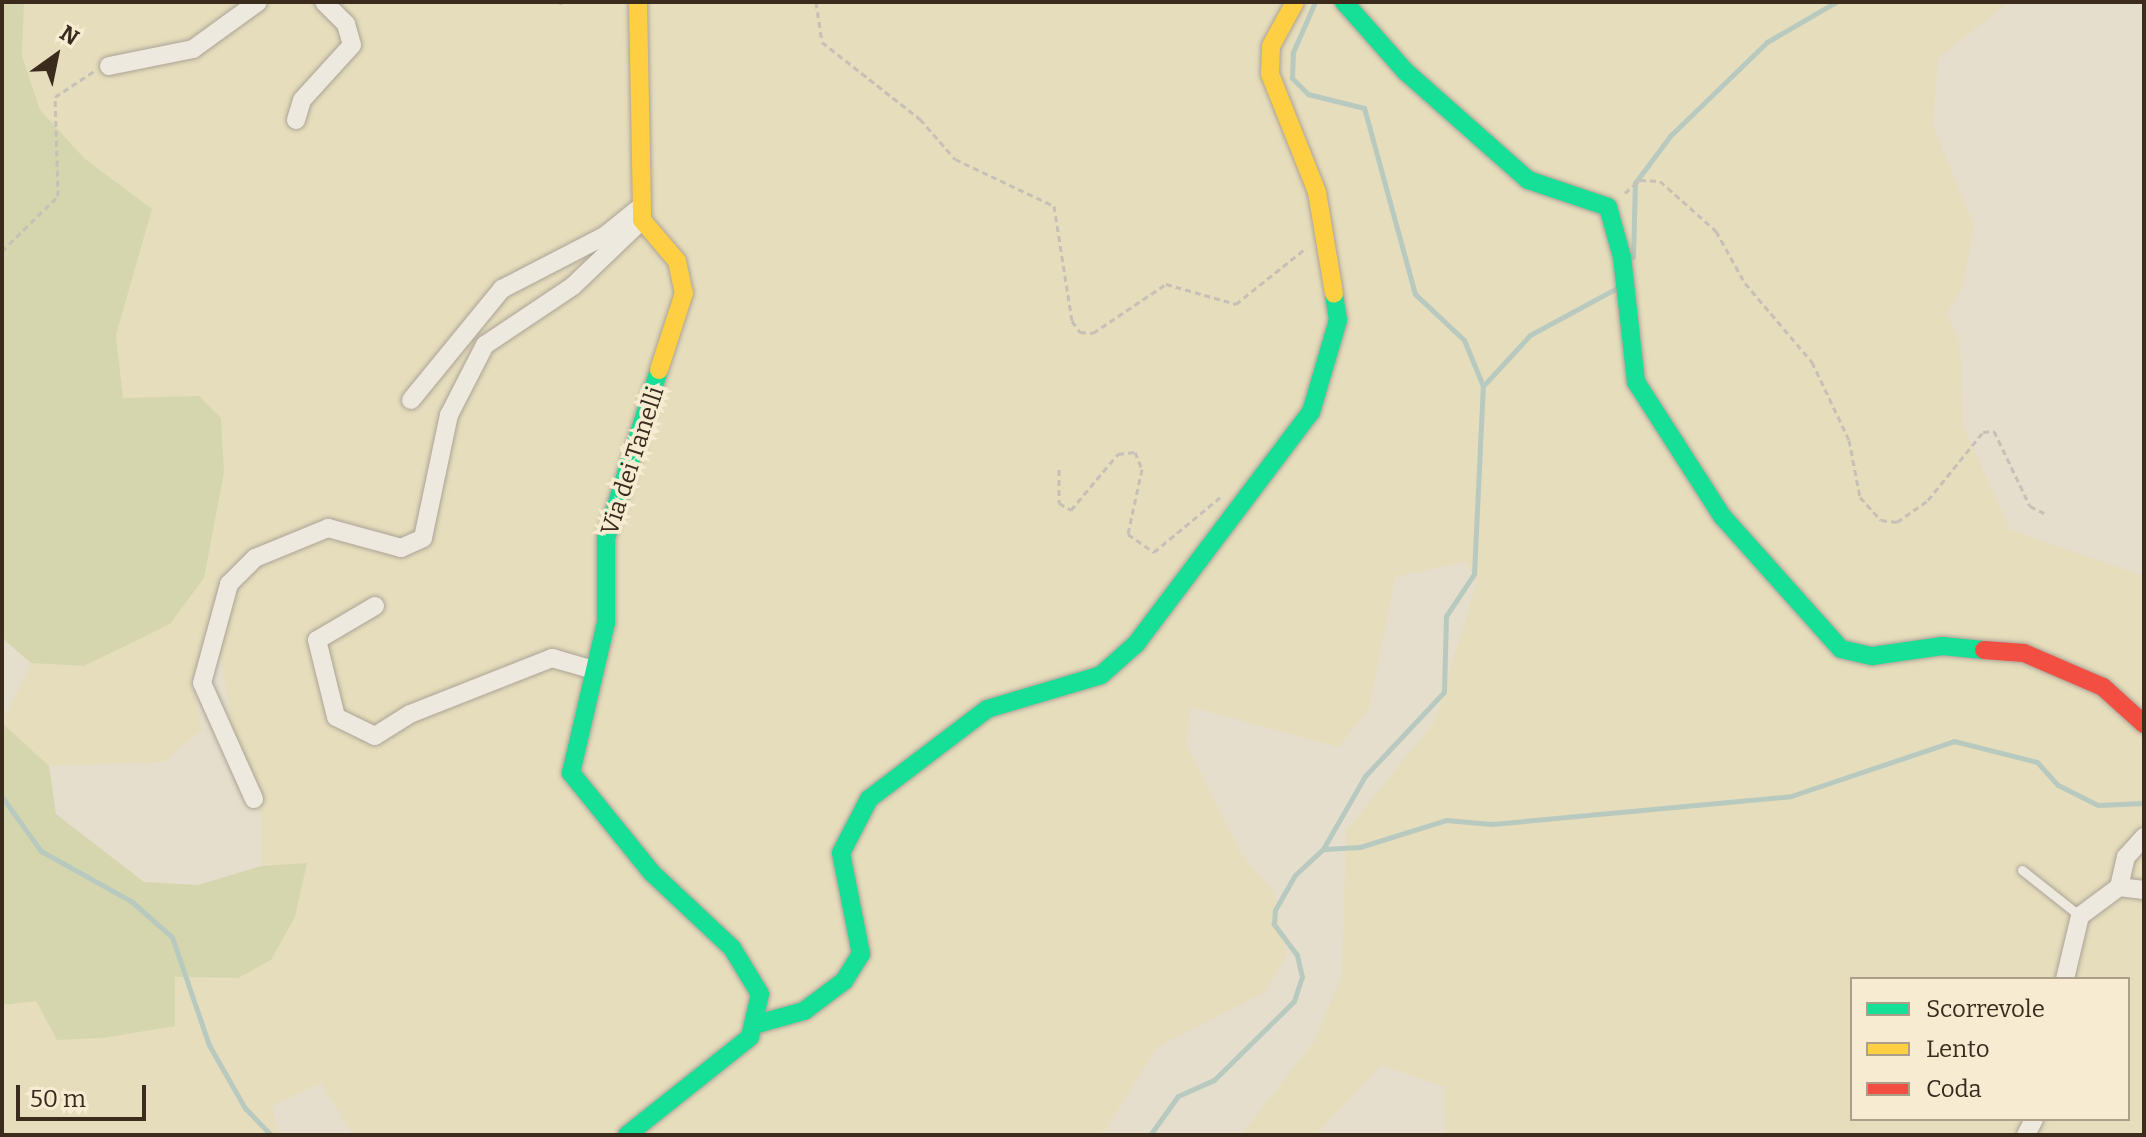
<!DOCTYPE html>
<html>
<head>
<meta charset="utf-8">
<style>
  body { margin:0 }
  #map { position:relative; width:2146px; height:1137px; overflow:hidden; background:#e6decc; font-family:Bitter,serif }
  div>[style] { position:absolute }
  .farmland>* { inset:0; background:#e6ddbc }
  .green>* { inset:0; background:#d6d6ae }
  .stream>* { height:5px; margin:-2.5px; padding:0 2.5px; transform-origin:2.5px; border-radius:2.5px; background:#b8cabf }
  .path>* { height:3px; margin-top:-1.5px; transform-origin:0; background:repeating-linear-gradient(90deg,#c6c0b6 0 6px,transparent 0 10px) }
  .roads { filter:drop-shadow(0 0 2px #aba396) drop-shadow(0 0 2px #aba396) }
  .lane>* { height:9px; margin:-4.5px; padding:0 4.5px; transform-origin:4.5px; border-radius:4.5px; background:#ede9df }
  .street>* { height:18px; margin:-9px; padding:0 9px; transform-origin:9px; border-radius:9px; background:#ede9df }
  .fast>* { height:18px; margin:-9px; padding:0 9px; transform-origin:9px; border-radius:9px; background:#16e098 }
  .slow>* { height:18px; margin:-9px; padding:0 9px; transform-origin:9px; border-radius:9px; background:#ffcf43 }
  .jam>* { height:18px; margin:-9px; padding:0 9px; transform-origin:9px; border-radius:9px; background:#f24e42 }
  span { translate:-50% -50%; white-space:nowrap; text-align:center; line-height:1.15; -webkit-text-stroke:7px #f7ecd2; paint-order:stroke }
  .street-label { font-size:24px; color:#3a2b1d }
  .frame { position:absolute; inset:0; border:4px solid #3a2b1d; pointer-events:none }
  .legend { position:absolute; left:1850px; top:977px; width:280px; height:144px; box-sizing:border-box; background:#f7ecd2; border:2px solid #ab9f8a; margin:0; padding:10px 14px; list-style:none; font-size:24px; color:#3a2b1d }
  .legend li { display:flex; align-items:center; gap:16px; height:40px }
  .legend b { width:40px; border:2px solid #ab9f8a }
  .north { position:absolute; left:16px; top:16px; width:80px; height:80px; -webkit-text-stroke:6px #f7ecd2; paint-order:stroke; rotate:33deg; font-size:22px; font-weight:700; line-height:32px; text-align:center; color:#3a2b1d }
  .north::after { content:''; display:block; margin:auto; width:28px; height:36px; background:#3a2b1d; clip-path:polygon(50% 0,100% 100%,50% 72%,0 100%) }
  .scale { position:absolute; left:16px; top:1085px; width:130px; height:36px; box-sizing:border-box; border:4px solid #3a2b1d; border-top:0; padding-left:10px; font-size:24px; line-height:28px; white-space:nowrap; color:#3a2b1d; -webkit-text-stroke:6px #f7ecd2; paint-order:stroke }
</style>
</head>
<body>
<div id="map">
  <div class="farmland">
    <i style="clip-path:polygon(evenodd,24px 2px,2009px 2px,1938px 58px,1933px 125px,1974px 226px,1963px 286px,1947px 314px,1960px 342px,1963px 425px,2010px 530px,2144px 576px,2144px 1135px,1445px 1135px,1444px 1087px,1381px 1065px,1316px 1135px,1241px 1135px,1313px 1043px,1342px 976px,1346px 831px,1435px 721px,1477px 581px,1465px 562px,1395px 577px,1369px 708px,1339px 747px,1191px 707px,1186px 744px,1241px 853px,1274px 893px,1287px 955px,1265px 992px,1157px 1047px,1102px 1135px,353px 1135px,321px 1083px,272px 1106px,279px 1135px,2px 1135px,2px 1005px,175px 977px,238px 978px,306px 863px,261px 866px,261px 817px,232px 726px,219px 648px,190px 677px,202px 730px,163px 762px,49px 766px,2px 723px,31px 663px,84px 666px,123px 399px,116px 336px,151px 209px,85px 159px,39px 110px,22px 56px,24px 2px,1852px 979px,2128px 979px,2128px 1119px,1852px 1119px,1852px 979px)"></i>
  </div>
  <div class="green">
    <i style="clip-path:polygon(2px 2px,24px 2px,22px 56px,40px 110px,85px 159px,152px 209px,116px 335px,123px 398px,199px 396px,221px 418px,224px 472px,204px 578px,170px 624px,84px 666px,31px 663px,2px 638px)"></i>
    <i style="clip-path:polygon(2px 723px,49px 766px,56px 814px,144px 882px,198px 885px,261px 866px,307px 863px,295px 917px,271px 960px,238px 978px,175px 977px,175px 1026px,103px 1038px,57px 1040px,36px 1001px,2px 1005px)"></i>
  </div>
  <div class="stream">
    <i style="left:1633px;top:257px;width:74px;rotate:-88.5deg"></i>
    <i style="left:1635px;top:183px;width:59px;rotate:-53.3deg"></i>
    <i style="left:1670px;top:136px;width:135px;rotate:-44.1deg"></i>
    <i style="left:1767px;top:42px;width:80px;rotate:-30.1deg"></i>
    <i style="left:1483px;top:386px;width:69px;rotate:-47.3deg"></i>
    <i style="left:1530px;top:335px;width:97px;rotate:-28.4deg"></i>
    <i style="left:2px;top:797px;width:67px;rotate:54.2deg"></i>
    <i style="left:41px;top:851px;width:103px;rotate:29.1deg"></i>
    <i style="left:131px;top:901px;width:55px;rotate:41.3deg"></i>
    <i style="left:172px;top:937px;width:114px;rotate:71.1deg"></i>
    <i style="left:209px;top:1045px;width:73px;rotate:60.3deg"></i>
    <i style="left:245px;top:1108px;width:37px;rotate:46deg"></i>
    <i style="left:1324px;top:849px;width:36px;rotate:-3deg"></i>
    <i style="left:1360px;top:847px;width:90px;rotate:-17.4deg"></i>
    <i style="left:1446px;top:820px;width:46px;rotate:5deg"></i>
    <i style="left:1492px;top:824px;width:300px;rotate:-5.3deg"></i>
    <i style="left:1791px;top:796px;width:172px;rotate:-18.6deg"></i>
    <i style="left:1954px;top:741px;width:86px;rotate:14.2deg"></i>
    <i style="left:2037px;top:762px;width:31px;rotate:48deg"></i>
    <i style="left:2058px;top:785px;width:45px;rotate:26.6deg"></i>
    <i style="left:2098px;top:805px;width:46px;rotate:-2.5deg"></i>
    <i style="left:1150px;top:1135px;width:48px;rotate:-54.3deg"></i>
    <i style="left:1178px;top:1096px;width:39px;rotate:-24deg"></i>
    <i style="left:1214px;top:1080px;width:112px;rotate:-44.6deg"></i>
    <i style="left:1294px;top:1001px;width:25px;rotate:-72deg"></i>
    <i style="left:1302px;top:977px;width:23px;rotate:-103deg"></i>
    <i style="left:1297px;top:955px;width:39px;rotate:-127deg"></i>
    <i style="left:1274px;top:924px;width:14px;rotate:-86deg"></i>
    <i style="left:1275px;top:910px;width:40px;rotate:-60.3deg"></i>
    <i style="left:1295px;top:875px;width:38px;rotate:-43deg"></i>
    <i style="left:1323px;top:849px;width:84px;rotate:-60.1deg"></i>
    <i style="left:1365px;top:776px;width:115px;rotate:-46.8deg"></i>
    <i style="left:1444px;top:692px;width:76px;rotate:-88.5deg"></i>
    <i style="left:1446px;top:616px;width:50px;rotate:-56.3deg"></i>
    <i style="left:1474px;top:574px;width:188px;rotate:-87.3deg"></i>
    <i style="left:1483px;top:386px;width:50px;rotate:-112.4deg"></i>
    <i style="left:1464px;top:340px;width:67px;rotate:-136.8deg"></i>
    <i style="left:1415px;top:294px;width:193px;rotate:-105.3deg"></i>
    <i style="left:1364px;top:108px;width:58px;rotate:-166deg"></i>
    <i style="left:1308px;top:94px;width:23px;rotate:-135deg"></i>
    <i style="left:1292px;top:78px;width:26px;rotate:-88deg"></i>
    <i style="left:1293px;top:52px;width:55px;rotate:-66.3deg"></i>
  </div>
  <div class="path">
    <i style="left:816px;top:2px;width:40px;rotate:81.5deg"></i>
    <i style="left:822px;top:42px;width:125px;rotate:38.2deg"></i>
    <i style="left:920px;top:119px;width:53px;rotate:48.8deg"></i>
    <i style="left:955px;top:159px;width:110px;rotate:25.4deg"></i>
    <i style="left:1054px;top:206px;width:116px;rotate:81.1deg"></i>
    <i style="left:1072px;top:321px;width:14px;rotate:54deg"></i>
    <i style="left:1080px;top:332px;width:13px;rotate:4deg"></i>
    <i style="left:1093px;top:333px;width:88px;rotate:-33.9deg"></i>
    <i style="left:1166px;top:284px;width:73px;rotate:15.9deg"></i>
    <i style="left:1236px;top:304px;width:90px;rotate:-38.7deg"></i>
    <i style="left:559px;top:4px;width:4px;rotate:-27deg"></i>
    <i style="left:1625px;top:193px;width:20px;rotate:-41deg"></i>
    <i style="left:1640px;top:180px;width:20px;rotate:3deg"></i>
    <i style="left:1660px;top:181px;width:75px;rotate:41.8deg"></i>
    <i style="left:1716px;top:231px;width:60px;rotate:60.9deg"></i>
    <i style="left:1745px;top:283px;width:104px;rotate:49.7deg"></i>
    <i style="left:1812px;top:362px;width:86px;rotate:64.6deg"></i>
    <i style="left:1849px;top:440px;width:58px;rotate:79.1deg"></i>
    <i style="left:1860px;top:497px;width:31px;rotate:48deg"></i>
    <i style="left:1881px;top:520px;width:16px;rotate:7deg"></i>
    <i style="left:1897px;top:522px;width:38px;rotate:-35deg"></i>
    <i style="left:1928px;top:500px;width:87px;rotate:-51deg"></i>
    <i style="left:1983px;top:432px;width:11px;rotate:-5deg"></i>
    <i style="left:1994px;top:431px;width:83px;rotate:64.4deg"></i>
    <i style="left:2030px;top:506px;width:18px;rotate:27deg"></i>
    <i style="left:2px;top:251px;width:78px;rotate:-44.5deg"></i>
    <i style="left:58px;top:196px;width:99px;rotate:-91.7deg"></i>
    <i style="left:55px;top:97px;width:47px;rotate:-33.7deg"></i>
    <i style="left:1059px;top:469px;width:34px;rotate:90deg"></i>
    <i style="left:1059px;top:503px;width:14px;rotate:30deg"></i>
    <i style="left:1071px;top:510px;width:73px;rotate:-50deg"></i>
    <i style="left:1118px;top:454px;width:17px;rotate:-7deg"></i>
    <i style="left:1135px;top:452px;width:18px;rotate:68deg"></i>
    <i style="left:1142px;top:469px;width:66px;rotate:102.2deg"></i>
    <i style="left:1128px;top:534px;width:32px;rotate:35deg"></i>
    <i style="left:1154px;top:552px;width:89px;rotate:-39.6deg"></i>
  </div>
  <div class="roads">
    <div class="lane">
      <i style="left:2022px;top:870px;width:74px;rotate:38.4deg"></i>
    </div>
    <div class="street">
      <i style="left:109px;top:66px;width:86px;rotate:-11.4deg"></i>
      <i style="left:193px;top:49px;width:80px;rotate:-35.9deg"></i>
      <i style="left:296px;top:120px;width:21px;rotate:-73deg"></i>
      <i style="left:302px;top:100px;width:74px;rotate:-47.7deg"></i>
      <i style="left:352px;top:45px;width:22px;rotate:-106deg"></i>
      <i style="left:346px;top:24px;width:31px;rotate:-135deg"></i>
      <i style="left:411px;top:400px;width:144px;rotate:-50.7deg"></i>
      <i style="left:502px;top:289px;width:117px;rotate:-27.4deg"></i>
      <i style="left:606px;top:235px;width:40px;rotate:-39deg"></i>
      <i style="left:375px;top:606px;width:67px;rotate:149.6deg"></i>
      <i style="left:317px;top:640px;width:79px;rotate:76.1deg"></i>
      <i style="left:336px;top:717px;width:43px;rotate:26deg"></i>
      <i style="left:375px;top:736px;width:41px;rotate:-32.2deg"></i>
      <i style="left:410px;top:714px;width:153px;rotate:-21.5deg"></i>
      <i style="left:552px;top:658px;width:44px;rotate:15.9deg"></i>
      <i style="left:254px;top:799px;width:127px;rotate:-114.1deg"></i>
      <i style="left:202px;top:683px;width:103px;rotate:-74.7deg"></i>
      <i style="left:229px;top:584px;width:37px;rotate:-45deg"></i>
      <i style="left:255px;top:558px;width:79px;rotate:-22.3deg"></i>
      <i style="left:328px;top:528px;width:76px;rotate:15.3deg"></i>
      <i style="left:401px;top:548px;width:24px;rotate:-24deg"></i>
      <i style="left:423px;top:538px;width:126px;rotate:-78.1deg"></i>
      <i style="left:449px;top:415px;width:79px;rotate:-62.8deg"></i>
      <i style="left:485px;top:345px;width:106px;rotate:-33.8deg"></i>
      <i style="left:573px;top:286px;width:95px;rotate:-43.7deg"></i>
      <i style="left:2119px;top:887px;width:31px;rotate:-77deg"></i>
      <i style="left:2126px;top:857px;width:27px;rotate:-48deg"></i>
      <i style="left:2065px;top:979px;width:65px;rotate:-76.6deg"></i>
      <i style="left:2080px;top:916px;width:49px;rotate:-36.6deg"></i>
      <i style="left:2119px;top:887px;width:25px;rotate:7deg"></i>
      <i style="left:2026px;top:1135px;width:18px;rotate:-63deg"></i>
    </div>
    <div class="fast">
      <i style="left:1344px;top:2px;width:94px;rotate:48.5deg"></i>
      <i style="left:1406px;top:72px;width:163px;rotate:41.5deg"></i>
      <i style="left:1528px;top:180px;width:84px;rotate:18.6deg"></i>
      <i style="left:1608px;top:207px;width:52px;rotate:74.4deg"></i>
      <i style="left:1622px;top:257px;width:126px;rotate:83.6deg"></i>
      <i style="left:1636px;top:382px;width:159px;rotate:57.3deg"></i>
      <i style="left:1722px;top:516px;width:178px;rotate:48.2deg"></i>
      <i style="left:1841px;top:649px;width:32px;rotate:13deg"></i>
      <i style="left:1872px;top:656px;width:71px;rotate:-8.1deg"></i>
      <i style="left:1942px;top:646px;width:42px;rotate:5.4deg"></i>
      <i style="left:757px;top:1024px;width:49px;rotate:-15.5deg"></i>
      <i style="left:804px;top:1011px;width:50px;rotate:-36.9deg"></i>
      <i style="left:844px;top:981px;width:32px;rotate:-58deg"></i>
      <i style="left:861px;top:954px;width:103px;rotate:-101.2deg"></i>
      <i style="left:841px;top:853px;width:61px;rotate:-62.6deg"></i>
      <i style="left:869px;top:799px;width:148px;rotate:-37.3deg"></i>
      <i style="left:987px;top:709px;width:119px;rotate:-16.6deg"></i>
      <i style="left:1101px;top:675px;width:47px;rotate:-41.5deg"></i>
      <i style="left:1136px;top:644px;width:291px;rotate:-53deg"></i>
      <i style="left:1311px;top:412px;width:96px;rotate:-73.6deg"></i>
      <i style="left:1338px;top:320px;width:26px;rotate:-99deg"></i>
      <i style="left:627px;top:1135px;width:157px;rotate:-38.5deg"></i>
      <i style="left:750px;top:1037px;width:44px;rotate:-76.9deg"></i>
      <i style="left:760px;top:994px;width:54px;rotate:-121.3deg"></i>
      <i style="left:732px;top:948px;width:110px;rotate:-136.8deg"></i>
      <i style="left:652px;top:873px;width:129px;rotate:-129deg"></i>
      <i style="left:571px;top:773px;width:154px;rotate:-76.9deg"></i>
      <i style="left:606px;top:623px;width:85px;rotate:-90deg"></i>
      <i style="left:606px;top:538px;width:176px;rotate:-72.5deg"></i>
    </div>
    <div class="slow">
      <i style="left:638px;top:2px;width:218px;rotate:88.9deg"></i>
      <i style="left:642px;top:220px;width:54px;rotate:49.5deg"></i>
      <i style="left:677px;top:261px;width:33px;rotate:78deg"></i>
      <i style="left:684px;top:293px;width:81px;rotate:108deg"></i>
      <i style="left:1295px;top:2px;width:50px;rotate:118.6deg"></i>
      <i style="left:1271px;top:46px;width:28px;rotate:92deg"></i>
      <i style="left:1270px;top:74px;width:127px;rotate:68.3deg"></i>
      <i style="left:1317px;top:192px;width:103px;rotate:80.5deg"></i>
    </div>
    <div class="jam">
      <i style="left:1984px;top:650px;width:40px;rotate:4.3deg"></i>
      <i style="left:2024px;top:653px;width:86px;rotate:23.3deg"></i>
      <i style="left:2103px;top:687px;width:55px;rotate:42.1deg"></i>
    </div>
  </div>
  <div class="street-label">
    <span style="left:633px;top:461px;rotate:-72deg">Via dei Tanelli</span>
  </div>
  <div class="frame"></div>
  <ul class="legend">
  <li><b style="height:10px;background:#16e098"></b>Scorrevole</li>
  <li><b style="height:10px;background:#ffcf43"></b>Lento</li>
  <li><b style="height:10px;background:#f24e42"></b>Coda</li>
  </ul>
  <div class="north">N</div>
  <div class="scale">50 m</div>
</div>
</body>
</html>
